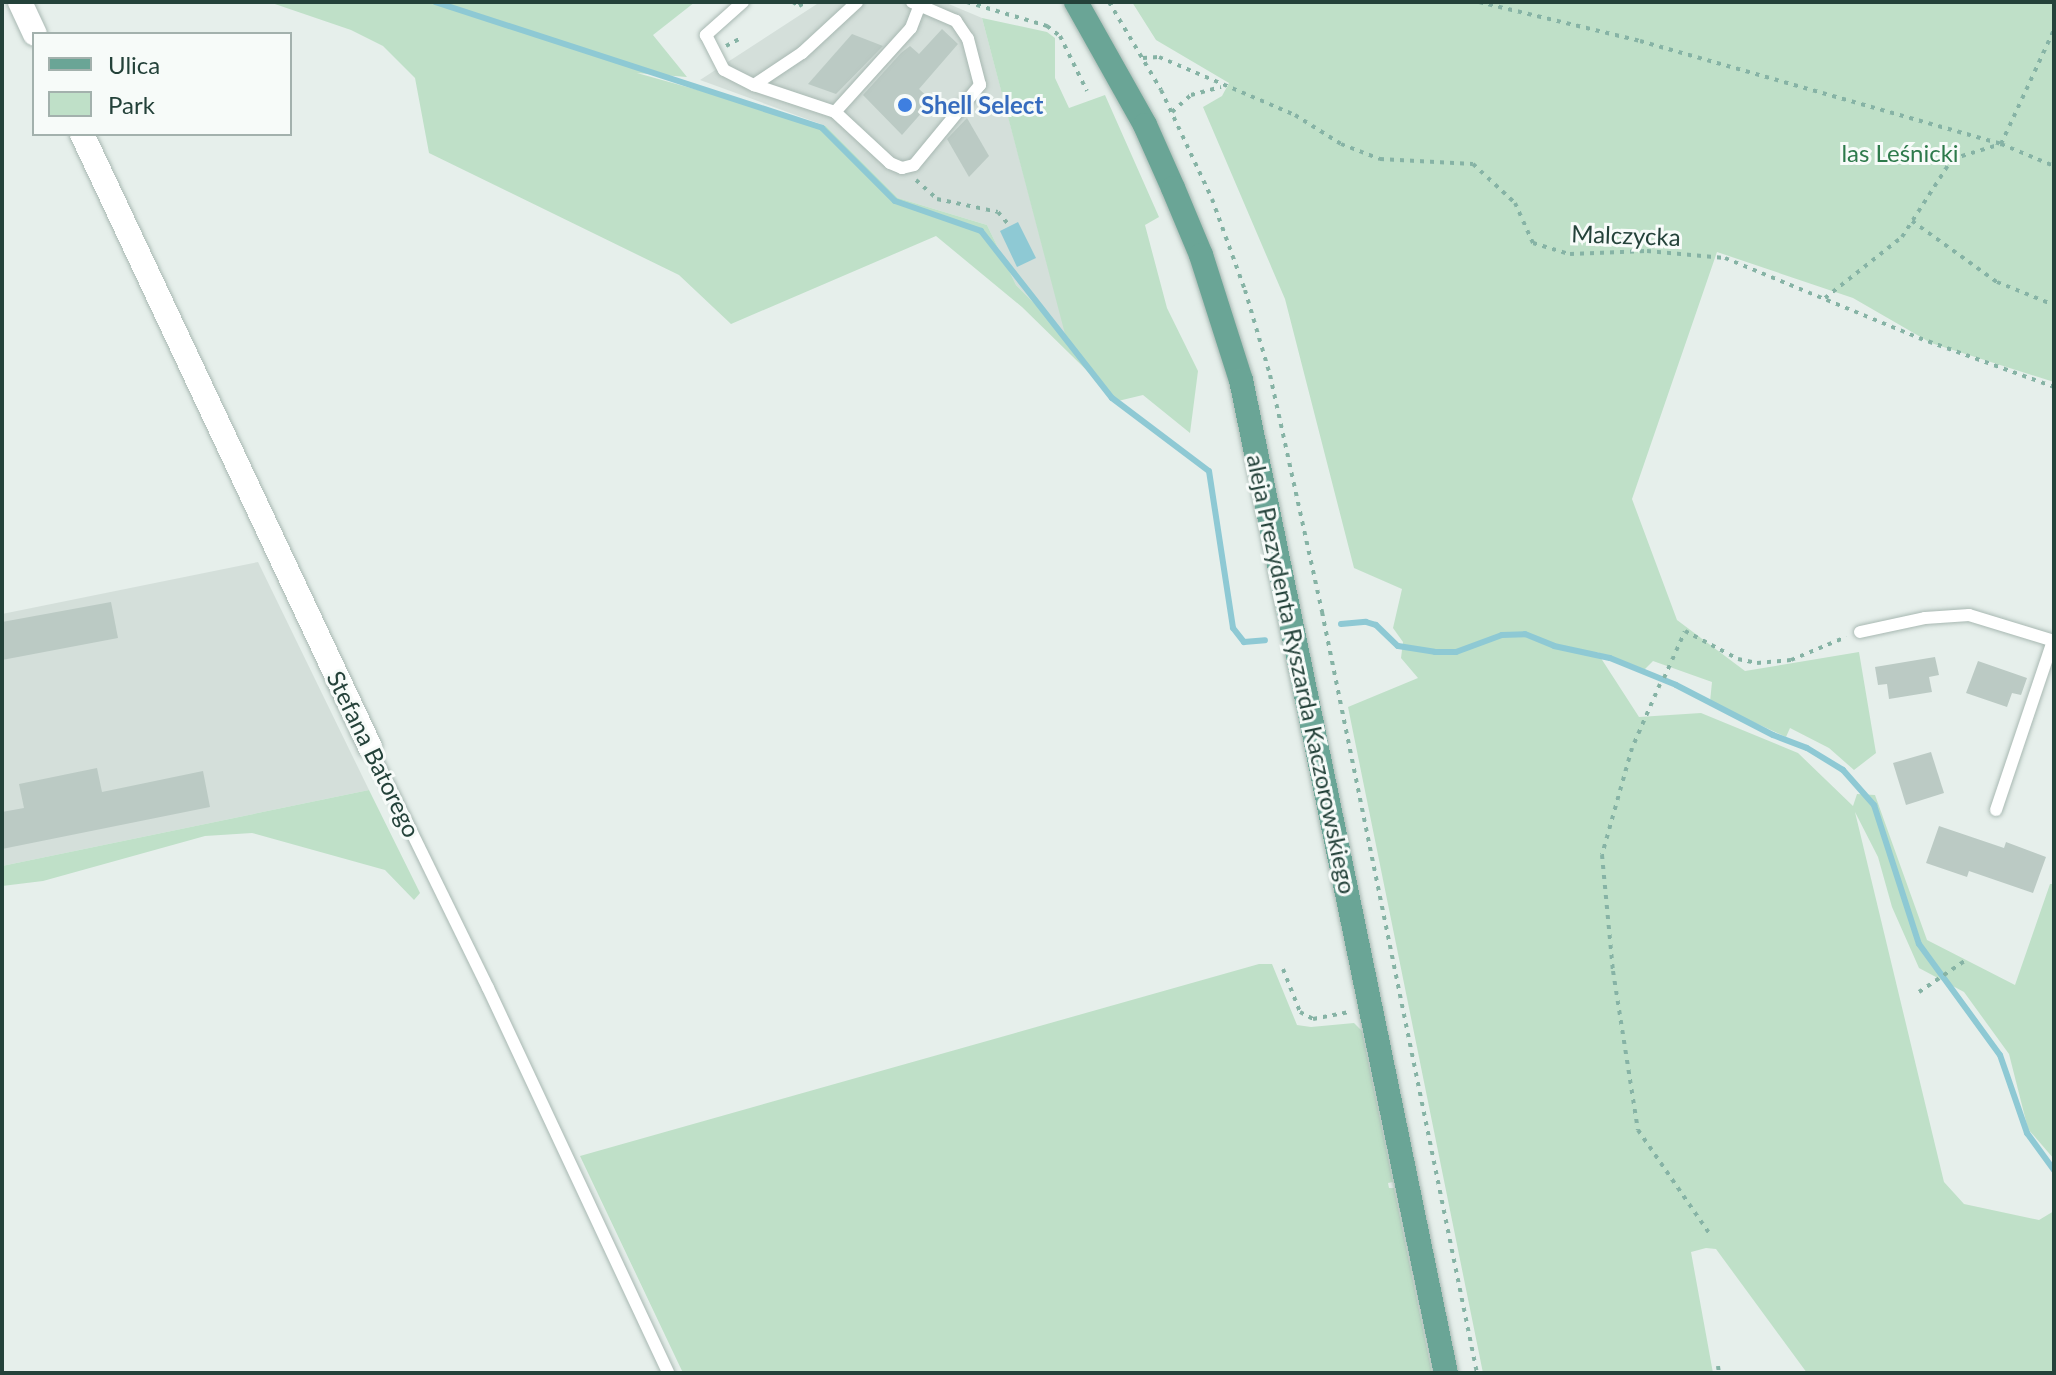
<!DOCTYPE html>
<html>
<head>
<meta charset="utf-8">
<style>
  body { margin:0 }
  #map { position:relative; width:2056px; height:1375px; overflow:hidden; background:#e6efeb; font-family:Lato,sans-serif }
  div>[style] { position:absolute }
  .built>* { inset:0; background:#d4dfda }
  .green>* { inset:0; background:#bfe0c8 }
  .water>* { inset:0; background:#8ec9d4 }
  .stream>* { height:6px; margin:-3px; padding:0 3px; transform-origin:3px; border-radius:3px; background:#8ec9d4 }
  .building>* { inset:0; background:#bbcac4 }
  .path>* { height:4px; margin-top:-2px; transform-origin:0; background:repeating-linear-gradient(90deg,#86b3a5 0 4px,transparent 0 10px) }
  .roads { filter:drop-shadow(0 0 2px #a8b8b2) drop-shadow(0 0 2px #a8b8b2) }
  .lane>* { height:12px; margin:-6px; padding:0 6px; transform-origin:6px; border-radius:6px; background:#fff }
  .street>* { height:24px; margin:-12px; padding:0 12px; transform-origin:12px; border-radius:12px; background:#fff }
  .primary>* { height:24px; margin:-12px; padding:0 12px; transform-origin:12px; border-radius:12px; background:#6aa596 }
  .dots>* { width:22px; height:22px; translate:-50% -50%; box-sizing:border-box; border:4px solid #f7fbf9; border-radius:50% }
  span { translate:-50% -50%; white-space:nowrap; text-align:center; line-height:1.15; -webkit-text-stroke:6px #f7fbf9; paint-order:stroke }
  .shop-label { font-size:24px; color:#366cbe; font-weight:700 }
  .left { translate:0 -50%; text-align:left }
  .park-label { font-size:24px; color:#2d7a4b }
  .street-label { font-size:24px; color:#24423a }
  .frame { position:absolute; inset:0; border:4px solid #24423a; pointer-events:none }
  .legend { position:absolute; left:32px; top:32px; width:260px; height:104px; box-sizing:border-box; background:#f7fbf9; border:2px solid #a3b1ad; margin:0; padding:10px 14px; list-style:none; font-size:24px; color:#24423a }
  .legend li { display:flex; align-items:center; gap:16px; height:40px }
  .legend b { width:40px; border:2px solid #a3b1ad }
</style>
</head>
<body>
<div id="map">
  <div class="built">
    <i style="clip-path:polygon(820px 2px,944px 2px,982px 18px,1066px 335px,1016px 285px,987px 225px,898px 198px,826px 126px,700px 80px)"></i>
    <i style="clip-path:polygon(258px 562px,369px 790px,2px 866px,2px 614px)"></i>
  </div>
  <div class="green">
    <i style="clip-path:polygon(269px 2px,695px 2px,653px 35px,687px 77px,637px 73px,826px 126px,898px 198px,987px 225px,1016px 285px,1065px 334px,982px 18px,1047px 32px,1055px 38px,1055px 78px,1069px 108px,1105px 95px,1159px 217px,1145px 225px,1167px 308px,1198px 371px,1190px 433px,1143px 395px,1118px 401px,1022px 307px,936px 236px,731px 324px,679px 275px,429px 153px,415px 78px,383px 46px,351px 30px)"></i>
    <i style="clip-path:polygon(1132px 2px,2054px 2px,2054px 382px,1931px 343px,1853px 298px,1717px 252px,1632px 499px,1677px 620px,1745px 671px,1859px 652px,1876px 753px,1854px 770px,1829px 748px,1790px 728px,1786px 737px,1710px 702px,1712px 682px,1653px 661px,1644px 670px,1597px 652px,1639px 717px,1701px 713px,1798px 753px,1853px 806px,1857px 794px,1875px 795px,1927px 940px,2015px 985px,2050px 884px,2054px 884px,2054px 1159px,2028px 1129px,2009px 1054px,1964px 992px,1919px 968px,1892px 907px,1878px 857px,1855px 812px,1944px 1182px,1964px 1204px,2039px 1220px,2054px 1211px,2054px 1373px,1807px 1373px,1716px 1249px,1706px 1248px,1691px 1252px,1713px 1373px,1483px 1373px,1348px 707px,1418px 678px,1401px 658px,1403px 642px,1393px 628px,1402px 589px,1354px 568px,1285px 299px,1203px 107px,1222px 96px,1229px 83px,1156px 40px)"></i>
    <i style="clip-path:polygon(369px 790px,420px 893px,414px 900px,385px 870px,252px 833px,205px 836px,43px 881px,2px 886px,2px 866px)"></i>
    <i style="clip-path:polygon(1259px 964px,1272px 964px,1297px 1025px,1311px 1027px,1354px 1023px,1362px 1031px,1393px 1182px,1388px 1183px,1389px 1188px,1394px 1188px,1432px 1373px,683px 1373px,580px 1156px)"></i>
  </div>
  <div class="water">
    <i style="clip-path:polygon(1018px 222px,1036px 258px,1017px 267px,1000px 231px)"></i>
  </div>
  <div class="stream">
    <i style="left:435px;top:2px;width:407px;rotate:18deg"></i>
    <i style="left:822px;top:128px;width:103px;rotate:45deg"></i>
    <i style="left:895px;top:201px;width:91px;rotate:19.2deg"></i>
    <i style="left:981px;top:231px;width:212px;rotate:51.9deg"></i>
    <i style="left:1112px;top:398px;width:121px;rotate:37deg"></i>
    <i style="left:1209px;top:471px;width:159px;rotate:81.3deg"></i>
    <i style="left:1233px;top:628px;width:18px;rotate:52deg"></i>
    <i style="left:1244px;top:642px;width:21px;rotate:-5deg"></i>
    <i style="left:1341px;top:624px;width:25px;rotate:-5deg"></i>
    <i style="left:1366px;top:622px;width:10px;rotate:17deg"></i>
    <i style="left:1376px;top:625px;width:30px;rotate:44deg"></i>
    <i style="left:1398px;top:646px;width:37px;rotate:9deg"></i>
    <i style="left:1435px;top:652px;width:21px"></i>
    <i style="left:1456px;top:652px;width:49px;rotate:-20.3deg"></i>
    <i style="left:1502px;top:635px;width:23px;rotate:-2deg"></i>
    <i style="left:1525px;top:634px;width:31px;rotate:22deg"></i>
    <i style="left:1554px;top:646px;width:57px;rotate:12.1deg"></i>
    <i style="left:1610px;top:658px;width:71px;rotate:22.2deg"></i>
    <i style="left:1676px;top:685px;width:109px;rotate:27.3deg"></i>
    <i style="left:1773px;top:735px;width:36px;rotate:21deg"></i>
    <i style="left:1807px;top:748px;width:42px;rotate:31.4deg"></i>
    <i style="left:1843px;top:770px;width:47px;rotate:48.5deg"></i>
    <i style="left:1874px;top:805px;width:146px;rotate:72.1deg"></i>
    <i style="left:1919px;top:944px;width:137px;rotate:53.9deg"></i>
    <i style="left:2000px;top:1055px;width:83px;rotate:70.9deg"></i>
    <i style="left:2027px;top:1133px;width:46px;rotate:53.9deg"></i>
  </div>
  <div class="building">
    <i style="clip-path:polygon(942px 29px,958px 44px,919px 89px,932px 101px,902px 135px,863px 95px,901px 53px,910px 46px,919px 54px)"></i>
    <i style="clip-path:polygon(852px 34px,883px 46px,836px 94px,808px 84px)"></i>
    <i style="clip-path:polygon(967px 118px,989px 156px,969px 177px,947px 139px)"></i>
    <i style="clip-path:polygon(111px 602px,118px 638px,2px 660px,2px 622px)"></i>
    <i style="clip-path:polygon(1935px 657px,1939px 675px,1929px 677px,1932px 692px,1889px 699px,1887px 684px,1878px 685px,1875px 667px)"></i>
    <i style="clip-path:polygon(1978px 661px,2027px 678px,2021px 695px,2012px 693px,2007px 707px,1966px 693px)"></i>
    <i style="clip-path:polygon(1931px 752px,1944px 793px,1906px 805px,1893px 763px)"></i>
    <i style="clip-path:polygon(97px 768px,102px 792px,203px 771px,210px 807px,2px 849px,2px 812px,24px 808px,19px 784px)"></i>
    <i style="clip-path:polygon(1939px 826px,2004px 848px,2006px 842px,2046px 857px,2033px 893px,1969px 871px,1967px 877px,1926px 863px)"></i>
  </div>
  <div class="path">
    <i style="left:793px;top:2px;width:7px;rotate:34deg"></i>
    <i style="left:799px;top:6px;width:8px;rotate:-30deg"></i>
    <i style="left:967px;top:2px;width:84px;rotate:16.7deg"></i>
    <i style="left:1047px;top:26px;width:16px;rotate:38deg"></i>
    <i style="left:1060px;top:36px;width:61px;rotate:63.9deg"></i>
    <i style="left:1109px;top:2px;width:102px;rotate:59.4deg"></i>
    <i style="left:1161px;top:90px;width:120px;rotate:64.9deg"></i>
    <i style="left:1212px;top:199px;width:97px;rotate:70.1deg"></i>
    <i style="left:1245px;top:290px;width:89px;rotate:73.6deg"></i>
    <i style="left:1270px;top:375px;width:243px;rotate:77.6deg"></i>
    <i style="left:1322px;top:612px;width:777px;rotate:78.49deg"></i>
    <i style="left:1479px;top:2px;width:166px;rotate:13.6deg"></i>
    <i style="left:1640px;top:41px;width:375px;rotate:15.9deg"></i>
    <i style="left:2001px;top:144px;width:57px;rotate:22.5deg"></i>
    <i style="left:726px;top:46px;width:15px;rotate:-28deg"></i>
    <i style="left:1143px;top:58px;width:16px;rotate:-4deg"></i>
    <i style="left:1159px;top:57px;width:148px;rotate:23.1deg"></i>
    <i style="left:1295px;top:115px;width:54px;rotate:32.2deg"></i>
    <i style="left:1341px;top:144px;width:42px;rotate:21deg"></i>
    <i style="left:1380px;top:159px;width:93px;rotate:3.1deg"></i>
    <i style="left:1473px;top:164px;width:57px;rotate:42.9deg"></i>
    <i style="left:1515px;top:203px;width:44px;rotate:65.8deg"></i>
    <i style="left:1533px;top:243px;width:39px;rotate:17deg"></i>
    <i style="left:1570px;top:254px;width:77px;rotate:-2.2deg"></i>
    <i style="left:1647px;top:251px;width:78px;rotate:5.1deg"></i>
    <i style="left:1725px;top:258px;width:210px;rotate:22.4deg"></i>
    <i style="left:1919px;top:338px;width:144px;rotate:19.9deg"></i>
    <i style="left:1172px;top:112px;width:25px;rotate:-42deg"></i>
    <i style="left:1191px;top:95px;width:31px;rotate:-15deg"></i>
    <i style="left:916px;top:180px;width:28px;rotate:42deg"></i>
    <i style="left:937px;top:199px;width:62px;rotate:12deg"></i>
    <i style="left:998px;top:212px;width:17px;rotate:50deg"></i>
    <i style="left:1912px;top:221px;width:105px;rotate:35.7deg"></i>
    <i style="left:1997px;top:282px;width:61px;rotate:22deg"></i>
    <i style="left:1825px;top:298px;width:98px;rotate:-38.4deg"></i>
    <i style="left:1902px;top:237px;width:93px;rotate:-57.3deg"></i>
    <i style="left:1952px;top:159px;width:51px;rotate:-17deg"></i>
    <i style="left:2001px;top:144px;width:126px;rotate:-65.1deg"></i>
    <i style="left:1664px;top:678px;width:51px;rotate:-65.9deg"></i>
    <i style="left:1685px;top:631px;width:60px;rotate:27.8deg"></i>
    <i style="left:1738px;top:659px;width:19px;rotate:12deg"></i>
    <i style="left:1757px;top:663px;width:34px;rotate:-5deg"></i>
    <i style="left:1791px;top:660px;width:60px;rotate:-22.7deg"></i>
    <i style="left:1660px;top:684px;width:70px;rotate:113.6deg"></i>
    <i style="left:1632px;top:748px;width:111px;rotate:105.7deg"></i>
    <i style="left:1602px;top:855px;width:117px;rotate:84.6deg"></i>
    <i style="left:1613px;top:971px;width:161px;rotate:81.1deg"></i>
    <i style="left:1638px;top:1130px;width:125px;rotate:55.4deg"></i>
    <i style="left:1283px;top:969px;width:46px;rotate:68.4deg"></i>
    <i style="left:1300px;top:1012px;width:15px;rotate:28deg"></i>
    <i style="left:1313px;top:1019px;width:37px;rotate:-11deg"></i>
    <i style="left:1919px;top:992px;width:57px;rotate:-34.2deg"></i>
    <i style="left:1718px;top:1366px;width:7px;rotate:82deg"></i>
  </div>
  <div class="roads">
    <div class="lane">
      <i style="left:743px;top:2px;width:50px;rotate:138.3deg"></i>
      <i style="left:706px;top:35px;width:39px;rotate:63deg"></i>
      <i style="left:724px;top:70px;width:34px;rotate:27deg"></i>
      <i style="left:754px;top:85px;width:85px;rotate:18.4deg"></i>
      <i style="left:835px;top:112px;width:75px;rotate:42.8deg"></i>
      <i style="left:890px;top:163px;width:13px;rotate:23deg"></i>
      <i style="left:902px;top:168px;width:12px;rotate:-14deg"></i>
      <i style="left:914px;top:165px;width:104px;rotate:-50.5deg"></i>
      <i style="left:980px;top:85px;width:48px;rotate:-104.6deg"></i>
      <i style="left:968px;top:39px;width:22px;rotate:-124deg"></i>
      <i style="left:956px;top:21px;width:48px;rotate:-156.6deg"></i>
      <i style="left:754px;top:85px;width:58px;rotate:-33.7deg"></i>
      <i style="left:802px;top:53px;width:75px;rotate:-42.8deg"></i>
      <i style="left:835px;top:112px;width:113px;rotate:-47.9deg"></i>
      <i style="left:911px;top:28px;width:25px;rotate:-69deg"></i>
      <i style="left:1860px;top:632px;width:66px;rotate:-12.2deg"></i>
      <i style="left:1925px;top:618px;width:44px;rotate:-3.9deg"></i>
      <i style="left:1969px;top:615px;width:89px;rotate:17deg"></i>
      <i style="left:370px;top:747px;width:268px;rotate:63.9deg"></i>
      <i style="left:488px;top:988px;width:425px;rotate:64.9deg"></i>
      <i style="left:1996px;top:810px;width:178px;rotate:-71.4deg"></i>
    </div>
    <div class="street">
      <i style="left:20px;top:2px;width:35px;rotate:65deg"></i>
      <i style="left:82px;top:134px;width:677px;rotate:64.83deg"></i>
    </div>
    <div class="primary">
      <i style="left:1076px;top:2px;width:141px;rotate:60.7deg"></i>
      <i style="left:1145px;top:125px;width:69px;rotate:66deg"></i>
      <i style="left:1173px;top:188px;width:73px;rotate:67.3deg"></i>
      <i style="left:1201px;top:255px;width:131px;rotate:72.3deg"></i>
      <i style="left:1241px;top:380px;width:1014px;rotate:78.34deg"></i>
    </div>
  </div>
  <div class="dots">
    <i style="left:905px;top:105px;background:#3f7fe0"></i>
  </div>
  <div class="shop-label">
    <span class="left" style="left:921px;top:105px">Shell Select</span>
  </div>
  <div class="park-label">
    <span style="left:1900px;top:153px">las Leśnicki</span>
  </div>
  <div class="street-label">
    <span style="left:1626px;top:235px;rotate:2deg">Malczycka</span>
    <span style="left:1302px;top:674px;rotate:78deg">aleja Prezydenta Ryszarda Kaczorowskiego</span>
    <span style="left:374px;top:754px;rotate:64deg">Stefana Batorego</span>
  </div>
  <div class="frame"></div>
  <ul class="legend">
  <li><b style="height:10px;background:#6aa596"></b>Ulica</li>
  <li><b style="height:22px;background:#bfe0c8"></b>Park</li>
  </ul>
</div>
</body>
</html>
